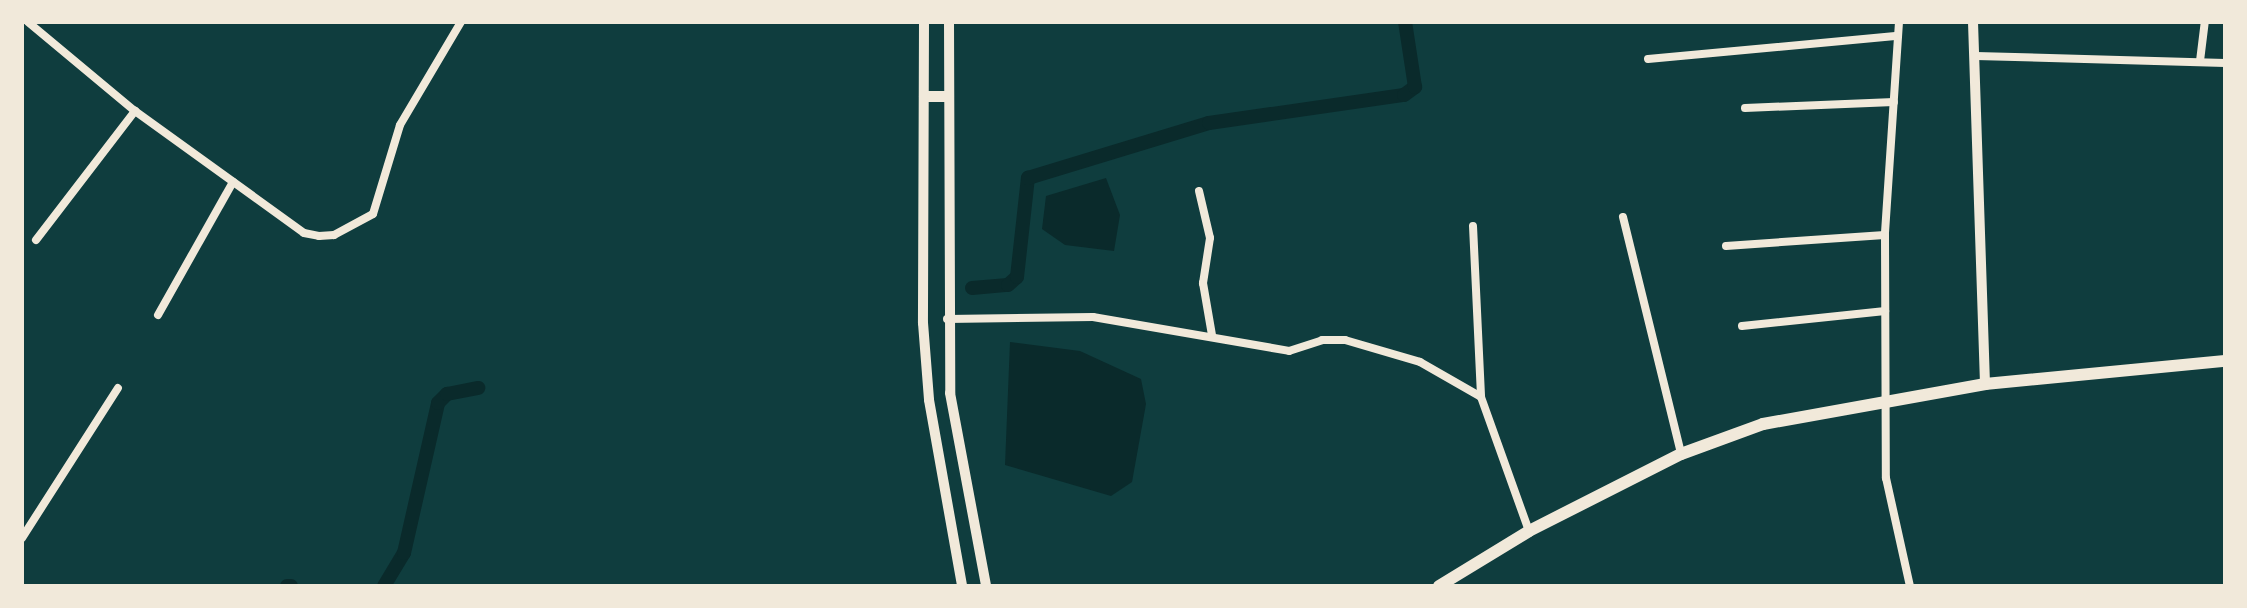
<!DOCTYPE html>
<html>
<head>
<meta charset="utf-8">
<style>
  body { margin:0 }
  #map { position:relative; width:2247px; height:608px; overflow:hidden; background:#0f3d3e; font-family:Cabin,sans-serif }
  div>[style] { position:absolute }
  .water>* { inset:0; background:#0a2a2b }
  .canal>* { height:14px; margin:-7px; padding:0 7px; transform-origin:7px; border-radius:7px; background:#0a2a2b }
  .minor>* { height:8px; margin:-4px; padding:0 4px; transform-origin:4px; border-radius:4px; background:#f1e9da }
  .tertiary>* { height:10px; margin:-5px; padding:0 5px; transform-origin:5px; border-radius:5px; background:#f1e9da }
  .secondary>* { height:11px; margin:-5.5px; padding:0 5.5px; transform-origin:5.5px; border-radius:5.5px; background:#f1e9da }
  .primary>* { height:12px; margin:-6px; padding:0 6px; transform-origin:6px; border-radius:6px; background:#f1e9da }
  span { translate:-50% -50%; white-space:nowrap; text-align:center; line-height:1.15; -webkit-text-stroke:6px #f1e9da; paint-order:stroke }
  .frame { position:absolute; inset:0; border:24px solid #f1e9da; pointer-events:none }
</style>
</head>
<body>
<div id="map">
  <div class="water">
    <i style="clip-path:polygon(1106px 178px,1120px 215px,1114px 251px,1065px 245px,1042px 229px,1046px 196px)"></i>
    <i style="clip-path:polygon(1010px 342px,1080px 351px,1141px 379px,1146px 404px,1132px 482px,1111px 496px,1005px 465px)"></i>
  </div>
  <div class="canal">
    <i style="left:972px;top:288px;width:36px;rotate:-5deg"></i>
    <i style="left:1008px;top:285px;width:12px;rotate:-42deg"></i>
    <i style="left:1017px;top:277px;width:100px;rotate:-83.7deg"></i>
    <i style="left:1028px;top:178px;width:189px;rotate:-16.9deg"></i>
    <i style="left:1209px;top:123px;width:197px;rotate:-8.2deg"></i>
    <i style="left:1404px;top:95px;width:14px;rotate:-36deg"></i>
    <i style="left:1415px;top:87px;width:66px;rotate:-98.7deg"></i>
    <i style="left:287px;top:586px;width:4px"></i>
    <i style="left:384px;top:586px;width:39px;rotate:-59deg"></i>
    <i style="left:404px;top:553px;width:154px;rotate:-77.2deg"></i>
    <i style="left:438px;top:403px;width:13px;rotate:-45deg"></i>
    <i style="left:447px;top:394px;width:32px;rotate:-11deg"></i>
  </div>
  <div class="minor">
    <i style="left:28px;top:22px;width:139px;rotate:39.8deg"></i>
    <i style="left:135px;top:111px;width:208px;rotate:35.8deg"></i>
    <i style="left:304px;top:233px;width:15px;rotate:11deg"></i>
    <i style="left:319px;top:236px;width:15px;rotate:-4deg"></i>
    <i style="left:334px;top:235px;width:44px;rotate:-28.3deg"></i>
    <i style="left:373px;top:214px;width:93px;rotate:-73.1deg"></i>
    <i style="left:400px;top:125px;width:120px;rotate:-59.4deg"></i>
    <i style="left:1899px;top:22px;width:213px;rotate:93.8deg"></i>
    <i style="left:1885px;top:235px;width:243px;rotate:89.8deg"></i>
    <i style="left:1886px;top:478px;width:111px;rotate:77.5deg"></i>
    <i style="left:1976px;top:56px;width:249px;rotate:1.6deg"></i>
    <i style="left:1648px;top:59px;width:251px;rotate:-5.3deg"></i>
    <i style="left:2200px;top:61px;width:39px;rotate:-83deg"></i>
    <i style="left:1745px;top:108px;width:149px;rotate:-2.3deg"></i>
    <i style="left:1199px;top:191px;width:48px;rotate:76.8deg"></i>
    <i style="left:1210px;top:238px;width:46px;rotate:98.8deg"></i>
    <i style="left:1203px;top:283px;width:53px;rotate:80.2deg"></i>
    <i style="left:1623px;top:217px;width:244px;rotate:76.2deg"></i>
    <i style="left:1473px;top:226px;width:171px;rotate:87.3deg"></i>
    <i style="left:1481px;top:397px;width:142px;rotate:70.3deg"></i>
    <i style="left:36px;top:240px;width:163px;rotate:-52.5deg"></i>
    <i style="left:1726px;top:246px;width:159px;rotate:-4deg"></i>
    <i style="left:158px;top:315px;width:153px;rotate:-60.6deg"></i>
    <i style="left:947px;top:319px;width:146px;rotate:-0.8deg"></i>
    <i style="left:1093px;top:317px;width:199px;rotate:9.8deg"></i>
    <i style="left:1289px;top:351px;width:35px;rotate:-18deg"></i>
    <i style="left:1322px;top:340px;width:23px"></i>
    <i style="left:1345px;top:340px;width:78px;rotate:16.3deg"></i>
    <i style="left:1420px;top:362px;width:70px;rotate:29.8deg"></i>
    <i style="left:1742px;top:326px;width:144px;rotate:-6deg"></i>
    <i style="left:22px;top:538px;width:178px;rotate:-57.4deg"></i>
  </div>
  <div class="tertiary">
    <i style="left:924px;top:22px;width:301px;rotate:90.2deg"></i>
    <i style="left:923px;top:323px;width:77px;rotate:85.5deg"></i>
    <i style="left:929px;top:400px;width:189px;rotate:79.9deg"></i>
    <i style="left:949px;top:22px;width:371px;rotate:89.8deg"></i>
    <i style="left:950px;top:393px;width:196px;rotate:79.4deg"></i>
    <i style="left:1973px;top:22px;width:362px;rotate:88.1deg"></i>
  </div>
  <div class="secondary">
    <i style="left:924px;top:96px;width:24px"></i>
  </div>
  <div class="primary">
    <i style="left:1439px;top:586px;width:105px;rotate:-31.4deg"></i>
    <i style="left:1529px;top:531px;width:170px;rotate:-26.9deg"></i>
    <i style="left:1681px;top:454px;width:87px;rotate:-20.1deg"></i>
    <i style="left:1763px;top:424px;width:226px;rotate:-10.2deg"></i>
    <i style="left:1985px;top:384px;width:241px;rotate:-5.5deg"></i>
  </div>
  <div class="frame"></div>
</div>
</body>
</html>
